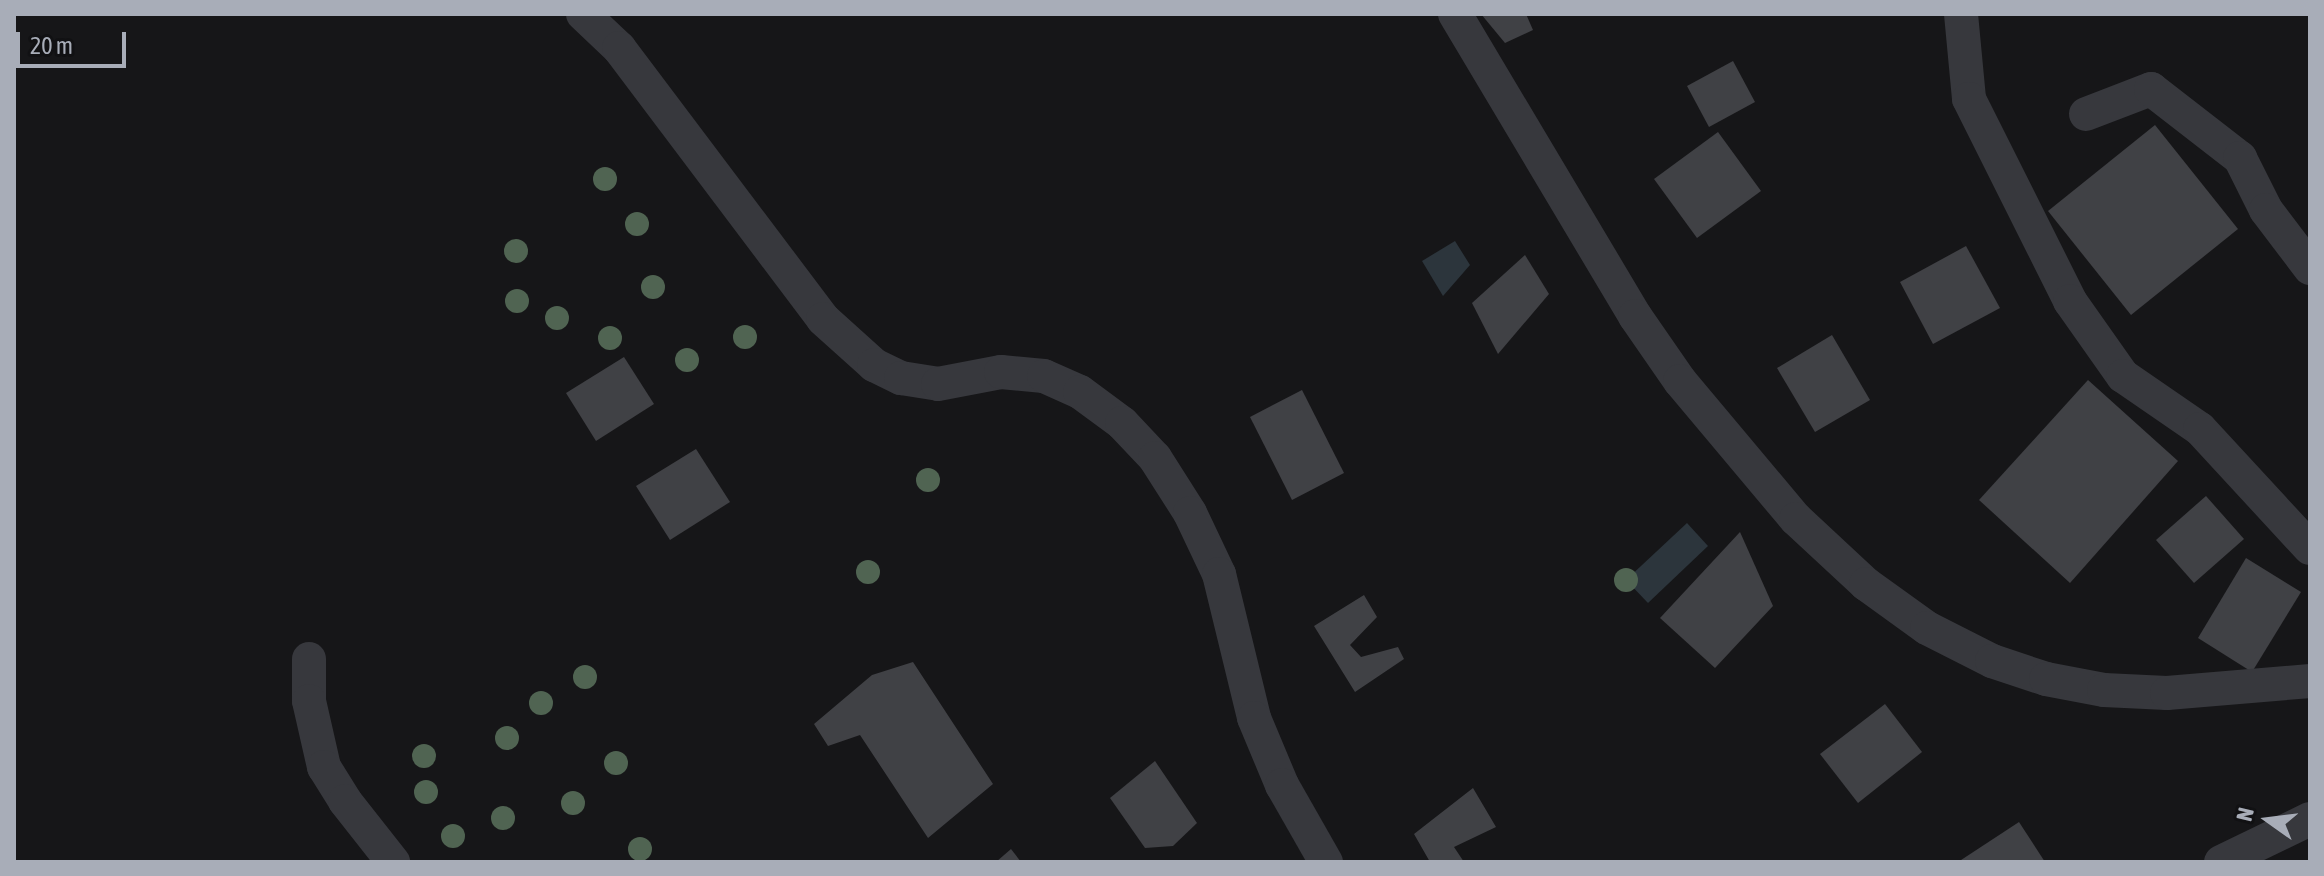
<!DOCTYPE html>
<html>
<head>
<meta charset="utf-8">
<style>
  body { margin:0 }
  #map { position:relative; width:2324px; height:876px; overflow:hidden; background:#161618; font-family:"Asap Condensed",sans-serif }
  div>[style] { position:absolute }
  .water>* { inset:0; background:#2c353c }
  .building>* { inset:0; background:#404145 }
  .street>* { height:34px; margin:-17px; padding:0 17px; transform-origin:17px; border-radius:17px; background:#37383d }
  .trees>* { width:24px; height:24px; margin:-12px; border-radius:50%; background:#506452 }
  span { translate:-50% -50%; white-space:nowrap; text-align:center; line-height:1.15; -webkit-text-stroke:6px #111113; paint-order:stroke }
  .frame { position:absolute; inset:0; border:16px solid #a8adb8; pointer-events:none }
  .north { position:absolute; left:2228px; top:780px; width:80px; height:80px; -webkit-text-stroke:6px #111113; paint-order:stroke; rotate:284deg; font-size:22px; font-weight:700; line-height:32px; text-align:center; color:#a8adb8 }
  .north::after { content:''; display:block; margin:auto; width:28px; height:36px; background:#a8adb8; clip-path:polygon(50% 0,100% 100%,50% 72%,0 100%) }
  .scale { position:absolute; left:16px; top:32px; width:110px; height:36px; box-sizing:border-box; border:4px solid #a8adb8; border-top:0; padding-left:10px; font-size:24px; line-height:28px; white-space:nowrap; color:#a8adb8; -webkit-text-stroke:6px #111113; paint-order:stroke }
</style>
</head>
<body>
<div id="map">
  <div class="water">
    <i style="clip-path:polygon(1455px 241px,1470px 265px,1443px 296px,1422px 261px)"></i>
    <i style="clip-path:polygon(1687px 523px,1708px 546px,1648px 603px,1626px 580px)"></i>
  </div>
  <div class="building">
    <i style="clip-path:polygon(1481px 14px,1526px 14px,1533px 30px,1505px 43px)"></i>
    <i style="clip-path:polygon(1733px 61px,1755px 102px,1709px 127px,1687px 86px)"></i>
    <i style="clip-path:polygon(2155px 125px,2238px 229px,2131px 315px,2048px 211px)"></i>
    <i style="clip-path:polygon(1718px 132px,1761px 191px,1697px 238px,1654px 179px)"></i>
    <i style="clip-path:polygon(1966px 246px,2000px 308px,1933px 344px,1900px 282px)"></i>
    <i style="clip-path:polygon(1525px 255px,1549px 294px,1498px 354px,1472px 303px)"></i>
    <i style="clip-path:polygon(1832px 335px,1870px 400px,1815px 432px,1777px 368px)"></i>
    <i style="clip-path:polygon(624px 357px,654px 404px,596px 441px,566px 393px)"></i>
    <i style="clip-path:polygon(2088px 380px,2178px 461px,2070px 583px,1979px 500px)"></i>
    <i style="clip-path:polygon(1302px 390px,1344px 473px,1292px 500px,1250px 417px)"></i>
    <i style="clip-path:polygon(696px 449px,730px 502px,670px 540px,636px 486px)"></i>
    <i style="clip-path:polygon(2206px 496px,2244px 539px,2194px 583px,2156px 540px)"></i>
    <i style="clip-path:polygon(1740px 532px,1773px 606px,1715px 668px,1660px 618px)"></i>
    <i style="clip-path:polygon(2246px 558px,2301px 592px,2252px 672px,2198px 638px)"></i>
    <i style="clip-path:polygon(1364px 595px,1377px 617px,1350px 645px,1361px 657px,1398px 647px,1404px 659px,1355px 692px,1314px 626px)"></i>
    <i style="clip-path:polygon(913px 662px,993px 784px,928px 838px,860px 735px,828px 746px,814px 724px,872px 675px)"></i>
    <i style="clip-path:polygon(1885px 704px,1922px 752px,1858px 803px,1820px 754px)"></i>
    <i style="clip-path:polygon(1155px 761px,1197px 823px,1173px 846px,1145px 848px,1110px 798px)"></i>
    <i style="clip-path:polygon(1473px 788px,1496px 827px,1454px 847px,1464px 862px,1430px 862px,1414px 834px)"></i>
    <i style="clip-path:polygon(2019px 822px,2045px 862px,1958px 862px)"></i>
    <i style="clip-path:polygon(1011px 849px,1021px 862px,996px 862px)"></i>
  </div>
  <div class="street">
    <i style="left:583px;top:14px;width:50px;rotate:43.4deg"></i>
    <i style="left:619px;top:48px;width:339px;rotate:53deg"></i>
    <i style="left:823px;top:319px;width:69px;rotate:42deg"></i>
    <i style="left:874px;top:365px;width:30px;rotate:26deg"></i>
    <i style="left:901px;top:378px;width:37px;rotate:9deg"></i>
    <i style="left:938px;top:384px;width:64px;rotate:-10.8deg"></i>
    <i style="left:1001px;top:372px;width:43px;rotate:5.3deg"></i>
    <i style="left:1044px;top:376px;width:39px;rotate:24deg"></i>
    <i style="left:1080px;top:392px;width:52px;rotate:36.4deg"></i>
    <i style="left:1122px;top:423px;width:48px;rotate:46.7deg"></i>
    <i style="left:1155px;top:458px;width:65px;rotate:57.5deg"></i>
    <i style="left:1190px;top:513px;width:68px;rotate:64.6deg"></i>
    <i style="left:1219px;top:574px;width:148px;rotate:76.3deg"></i>
    <i style="left:1254px;top:718px;width:73px;rotate:67.3deg"></i>
    <i style="left:1282px;top:785px;width:89px;rotate:60.3deg"></i>
    <i style="left:1455px;top:14px;width:352px;rotate:59.2deg"></i>
    <i style="left:1635px;top:316px;width:79px;rotate:55.3deg"></i>
    <i style="left:1680px;top:381px;width:180px;rotate:50deg"></i>
    <i style="left:1796px;top:519px;width:96px;rotate:42.9deg"></i>
    <i style="left:1866px;top:584px;width:75px;rotate:35.8deg"></i>
    <i style="left:1927px;top:628px;width:73px;rotate:26.9deg"></i>
    <i style="left:1992px;top:661px;width:57px;rotate:18.4deg"></i>
    <i style="left:2046px;top:679px;width:59px;rotate:10.7deg"></i>
    <i style="left:2104px;top:690px;width:63px;rotate:2.7deg"></i>
    <i style="left:2167px;top:693px;width:144px;rotate:-4.8deg"></i>
    <i style="left:1961px;top:14px;width:85px;rotate:84.6deg"></i>
    <i style="left:1969px;top:99px;width:226px;rotate:63.4deg"></i>
    <i style="left:2070px;top:301px;width:92px;rotate:54.8deg"></i>
    <i style="left:2123px;top:376px;width:93px;rotate:34.5deg"></i>
    <i style="left:2200px;top:429px;width:162px;rotate:47.3deg"></i>
    <i style="left:2086px;top:114px;width:70px;rotate:-21deg"></i>
    <i style="left:2151px;top:89px;width:113px;rotate:37.8deg"></i>
    <i style="left:2240px;top:158px;width:58px;rotate:63.4deg"></i>
    <i style="left:2266px;top:210px;width:73px;rotate:52.8deg"></i>
    <i style="left:309px;top:659px;width:42px;rotate:90deg"></i>
    <i style="left:309px;top:701px;width:68px;rotate:77.2deg"></i>
    <i style="left:324px;top:767px;width:40px;rotate:58deg"></i>
    <i style="left:345px;top:801px;width:78px;rotate:51.8deg"></i>
    <i style="left:2221px;top:862px;width:99px;rotate:-25.8deg"></i>
  </div>
  <div class="trees">
    <i style="left:605px;top:179px"></i>
    <i style="left:637px;top:224px"></i>
    <i style="left:516px;top:251px"></i>
    <i style="left:653px;top:287px"></i>
    <i style="left:517px;top:301px"></i>
    <i style="left:557px;top:318px"></i>
    <i style="left:745px;top:337px"></i>
    <i style="left:610px;top:338px"></i>
    <i style="left:687px;top:360px"></i>
    <i style="left:928px;top:480px"></i>
    <i style="left:868px;top:572px"></i>
    <i style="left:1626px;top:580px"></i>
    <i style="left:585px;top:677px"></i>
    <i style="left:541px;top:703px"></i>
    <i style="left:507px;top:738px"></i>
    <i style="left:424px;top:756px"></i>
    <i style="left:616px;top:763px"></i>
    <i style="left:426px;top:792px"></i>
    <i style="left:573px;top:803px"></i>
    <i style="left:503px;top:818px"></i>
    <i style="left:453px;top:836px"></i>
    <i style="left:640px;top:849px"></i>
  </div>
  <div class="frame"></div>
  <div class="north">N</div>
  <div class="scale">20 m</div>
</div>
</body>
</html>
